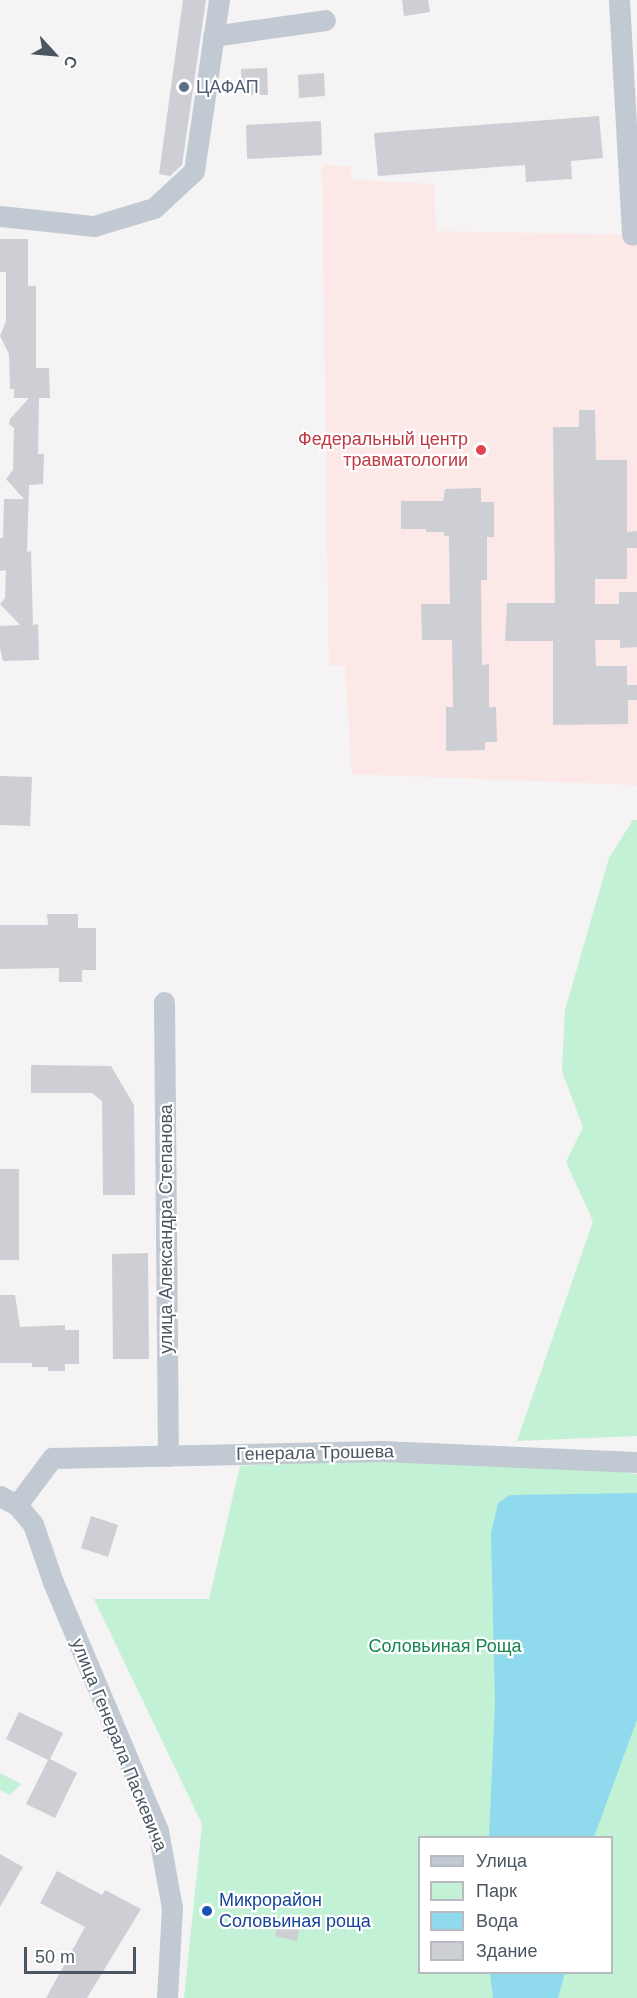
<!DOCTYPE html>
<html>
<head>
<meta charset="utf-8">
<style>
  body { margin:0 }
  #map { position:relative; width:637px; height:1998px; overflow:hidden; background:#f5f3f3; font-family:Arial,sans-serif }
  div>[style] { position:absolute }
  .medical>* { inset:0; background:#fce8e6 }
  .green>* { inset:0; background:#c3f1d5 }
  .water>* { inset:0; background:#90daee }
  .building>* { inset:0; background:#cdcfd5 }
  .minor>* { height:21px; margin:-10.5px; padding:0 10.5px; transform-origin:10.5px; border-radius:10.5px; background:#c1cad2 }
  .dots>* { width:16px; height:16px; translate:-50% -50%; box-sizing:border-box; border:3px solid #fff; border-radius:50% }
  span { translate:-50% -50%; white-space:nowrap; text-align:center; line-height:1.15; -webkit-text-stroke:4.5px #fff; paint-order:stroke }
  .service-label { font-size:18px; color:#4e5e75 }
  .left { translate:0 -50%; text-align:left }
  .health-label { font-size:18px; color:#be3a42 }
  .right { translate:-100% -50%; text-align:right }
  .street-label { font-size:18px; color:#4a5661 }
  .park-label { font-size:18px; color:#17864f }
  .transit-label { font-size:18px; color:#164399 }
  .legend { position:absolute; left:418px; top:1836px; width:195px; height:138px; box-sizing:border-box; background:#fff; border:2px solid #b7bbc0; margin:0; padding:8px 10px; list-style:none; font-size:18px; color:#4a5661 }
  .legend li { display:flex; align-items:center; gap:12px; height:30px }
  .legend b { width:30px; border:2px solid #b7bbc0 }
  .north { position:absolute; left:24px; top:24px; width:60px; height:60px; -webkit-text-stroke:4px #fff; paint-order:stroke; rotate:116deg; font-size:16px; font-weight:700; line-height:24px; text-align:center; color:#4a5661 }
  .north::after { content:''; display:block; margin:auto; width:21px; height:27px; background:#4a5661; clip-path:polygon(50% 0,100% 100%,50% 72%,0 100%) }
  .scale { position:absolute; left:24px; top:1947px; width:112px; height:27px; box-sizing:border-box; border:3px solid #4a5661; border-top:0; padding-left:8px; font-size:18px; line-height:21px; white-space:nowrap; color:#4a5661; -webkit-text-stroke:4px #fff; paint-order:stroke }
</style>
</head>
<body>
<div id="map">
  <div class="medical">
    <i style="clip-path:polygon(322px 165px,350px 166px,352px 180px,434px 184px,436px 231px,637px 235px,637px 785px,352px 774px,345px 665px,329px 666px)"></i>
  </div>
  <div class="green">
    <i style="clip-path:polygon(633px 820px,637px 820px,637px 1436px,517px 1441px,593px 1221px,566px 1162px,583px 1127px,562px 1072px,565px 1010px,609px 858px)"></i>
    <i style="clip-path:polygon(evenodd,486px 1452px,637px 1474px,637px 1998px,184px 1998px,202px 1824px,94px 1599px,209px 1599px,240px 1466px,486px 1452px,420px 1838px,612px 1838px,612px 1972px,420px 1972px,420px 1838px)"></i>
    <i style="clip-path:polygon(0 1774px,0 1773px,21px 1784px,10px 1795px,0 1790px)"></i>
  </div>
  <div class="water">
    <i style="clip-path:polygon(637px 1493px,637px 1720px,594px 1837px,489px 1837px,495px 1704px,491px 1533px,498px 1503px,510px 1495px)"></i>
    <i style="clip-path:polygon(490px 1973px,490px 1972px,565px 1973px,558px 1998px,493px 1998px)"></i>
  </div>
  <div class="building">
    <i style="clip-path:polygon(183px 0,206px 0,182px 165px,170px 176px,159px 174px)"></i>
    <i style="clip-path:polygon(402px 0,428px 0,430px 12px,404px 16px)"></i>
    <i style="clip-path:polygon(267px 68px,268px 95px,242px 95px,241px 69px)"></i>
    <i style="clip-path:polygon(324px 73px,325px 96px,299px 98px,298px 75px)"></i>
    <i style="clip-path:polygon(599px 116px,603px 158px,571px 161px,572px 179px,526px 182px,525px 165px,378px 176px,374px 133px)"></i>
    <i style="clip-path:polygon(321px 121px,322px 155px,247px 159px,246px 125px)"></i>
    <i style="clip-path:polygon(0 239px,28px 239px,28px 286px,36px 286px,36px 368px,49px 368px,50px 398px,39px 398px,38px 454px,44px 454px,43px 484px,29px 485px,27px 552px,31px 551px,33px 625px,38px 624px,39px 660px,3px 661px,0 648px,0 626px,20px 625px,0 604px,5px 598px,6px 570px,0 571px,0 538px,3px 538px,4px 499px,24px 499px,6px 479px,13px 470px,14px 428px,9px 424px,10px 419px,29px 398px,14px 398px,14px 389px,10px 389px,9px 354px,0 336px,6px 321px,6px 272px,0 272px)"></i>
    <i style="clip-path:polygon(579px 410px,595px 410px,596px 460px,627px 460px,627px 532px,637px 531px,637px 548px,627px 548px,627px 579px,595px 579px,595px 604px,619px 604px,619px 592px,637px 592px,637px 647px,620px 648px,620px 640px,595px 640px,596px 666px,627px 666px,627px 685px,637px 685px,637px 700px,628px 700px,628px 724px,553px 725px,553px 641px,505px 641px,507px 603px,555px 603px,553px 427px,579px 427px)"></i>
    <i style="clip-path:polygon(481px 488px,481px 502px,494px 502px,494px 537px,487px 537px,487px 580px,481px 580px,482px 665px,489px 664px,489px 707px,496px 707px,497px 742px,485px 742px,485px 750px,446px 751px,446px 707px,453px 707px,452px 640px,422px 640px,421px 604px,450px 604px,449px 536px,444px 536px,444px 532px,426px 532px,426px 529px,401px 529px,401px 501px,443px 501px,445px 489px)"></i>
    <i style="clip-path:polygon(0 776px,32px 777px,30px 826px,0 825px)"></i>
    <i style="clip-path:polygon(47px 914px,78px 914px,78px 928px,96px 928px,96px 970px,82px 970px,82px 982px,59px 982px,59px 968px,0 969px,0 925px,48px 925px)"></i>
    <i style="clip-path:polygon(31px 1065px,111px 1066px,134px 1105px,135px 1195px,103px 1195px,102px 1101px,92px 1093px,31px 1093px)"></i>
    <i style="clip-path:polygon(0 1169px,19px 1169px,19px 1260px,0 1260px)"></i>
    <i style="clip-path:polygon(148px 1253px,149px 1359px,113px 1359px,112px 1254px)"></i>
    <i style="clip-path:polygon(0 1295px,15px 1295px,20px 1327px,65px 1325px,65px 1330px,79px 1330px,79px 1364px,65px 1364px,65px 1371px,48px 1371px,48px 1367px,32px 1367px,32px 1363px,0 1363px)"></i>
    <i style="clip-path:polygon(91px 1516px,118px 1525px,108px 1557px,81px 1548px)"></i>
    <i style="clip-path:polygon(19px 1712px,63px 1733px,50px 1759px,77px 1773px,55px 1818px,26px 1804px,48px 1760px,6px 1739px)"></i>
    <i style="clip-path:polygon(0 1854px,23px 1867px,0 1907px)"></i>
    <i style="clip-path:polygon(57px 1871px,102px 1895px,105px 1890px,141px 1909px,87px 1998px,46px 1998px,85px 1927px,40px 1903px)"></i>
    <i style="clip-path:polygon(279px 1919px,300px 1924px,297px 1941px,275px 1936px)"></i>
  </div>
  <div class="minor">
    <i style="left:619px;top:0;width:235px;rotate:86.8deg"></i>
    <i style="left:213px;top:36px;width:113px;rotate:-8.1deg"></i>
    <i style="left:0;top:216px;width:95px;rotate:6.1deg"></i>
    <i style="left:94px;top:226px;width:63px;rotate:-16.7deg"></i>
    <i style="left:154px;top:208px;width:54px;rotate:-42.8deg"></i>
    <i style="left:194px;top:171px;width:173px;rotate:-81.7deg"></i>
    <i style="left:164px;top:1002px;width:454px;rotate:89.5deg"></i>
    <i style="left:0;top:1496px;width:19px;rotate:28deg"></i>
    <i style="left:17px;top:1505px;width:25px;rotate:50deg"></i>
    <i style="left:33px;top:1524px;width:61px;rotate:71deg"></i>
    <i style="left:53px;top:1582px;width:270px;rotate:67.1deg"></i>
    <i style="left:158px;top:1831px;width:78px;rotate:79.7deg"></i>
    <i style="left:172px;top:1908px;width:90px;rotate:93.2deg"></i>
    <i style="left:17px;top:1505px;width:59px;rotate:-53.3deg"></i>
    <i style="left:52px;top:1458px;width:330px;rotate:-1.2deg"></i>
    <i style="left:382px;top:1451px;width:255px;rotate:2.5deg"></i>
  </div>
  <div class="dots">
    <i style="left:184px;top:87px;background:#5c6f8a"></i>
    <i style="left:481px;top:450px;background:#e0444e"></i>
    <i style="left:207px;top:1911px;background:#1a4fb4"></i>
  </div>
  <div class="service-label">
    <span class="left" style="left:196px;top:87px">ЦАФАП</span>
  </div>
  <div class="health-label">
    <span class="right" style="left:468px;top:450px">Федеральный центр<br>травматологии</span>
  </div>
  <div class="street-label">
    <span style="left:166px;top:1229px;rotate:-90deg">улица Александра Степанова</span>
    <span style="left:315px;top:1453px;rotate:-1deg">Генерала Трошева</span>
    <span style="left:119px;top:1745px;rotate:68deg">улица Генерала Паскевича</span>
  </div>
  <div class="park-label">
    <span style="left:445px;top:1646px">Соловьиная Роща</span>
  </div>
  <div class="transit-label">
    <span class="left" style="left:219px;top:1911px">Микрорайон<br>Соловьиная роща</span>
  </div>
  <ul class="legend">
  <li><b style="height:8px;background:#c1cad2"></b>Улица</li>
  <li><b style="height:16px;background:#c3f1d5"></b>Парк</li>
  <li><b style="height:16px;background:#90daee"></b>Вода</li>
  <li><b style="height:16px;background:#cdcfd5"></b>Здание</li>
  </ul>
  <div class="north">С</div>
  <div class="scale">50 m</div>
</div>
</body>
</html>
